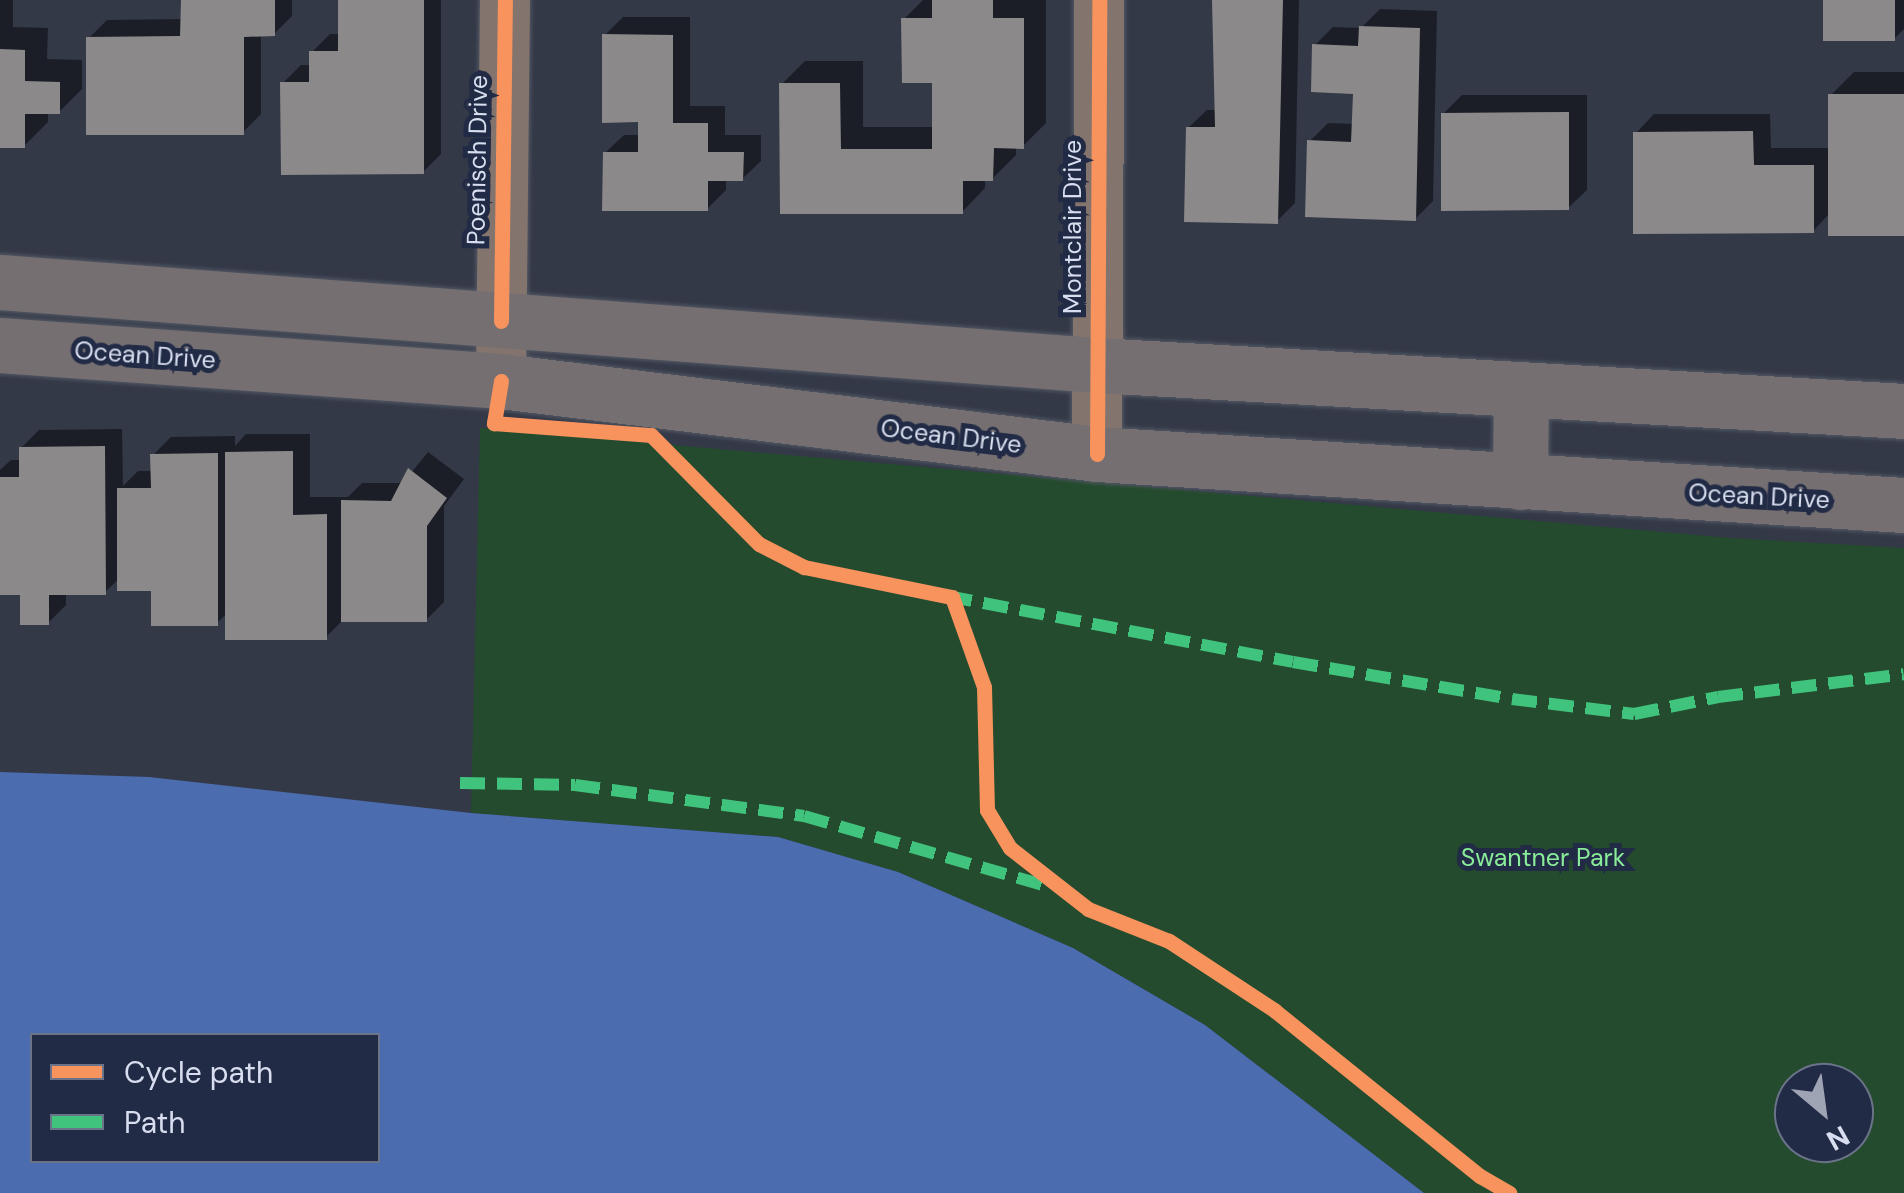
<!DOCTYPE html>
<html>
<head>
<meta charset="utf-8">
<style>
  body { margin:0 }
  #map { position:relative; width:1904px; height:1193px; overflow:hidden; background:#343948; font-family:"DM Sans",sans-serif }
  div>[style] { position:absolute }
  .green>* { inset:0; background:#244b2d }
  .water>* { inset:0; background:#4b6caf }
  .shadow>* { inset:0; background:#0007 }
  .building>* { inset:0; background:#8c898a }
  .roads { filter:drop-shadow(0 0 2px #535864) drop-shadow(0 0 2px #535864) }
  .minor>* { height:50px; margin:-25px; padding:0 25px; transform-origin:25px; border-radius:25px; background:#83746d }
  .major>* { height:55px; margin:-27.5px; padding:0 27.5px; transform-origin:27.5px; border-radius:27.5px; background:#756f71 }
  .quiet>* { height:12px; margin-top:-6px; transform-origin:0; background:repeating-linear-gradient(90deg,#40c37c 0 25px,transparent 0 37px) }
  .cycleway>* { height:15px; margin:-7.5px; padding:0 7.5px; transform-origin:7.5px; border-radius:7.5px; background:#f8935d }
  span { translate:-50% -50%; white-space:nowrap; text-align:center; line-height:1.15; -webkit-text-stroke:10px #222b45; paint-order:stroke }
  .street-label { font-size:25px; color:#d8deef }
  .park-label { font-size:25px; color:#89ec98 }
  .legend { position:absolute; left:30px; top:1033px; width:350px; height:130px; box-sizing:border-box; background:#222b45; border:2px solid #6b7389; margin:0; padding:12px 18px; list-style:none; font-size:30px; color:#d8deef }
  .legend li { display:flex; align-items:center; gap:20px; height:50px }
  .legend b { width:50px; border:2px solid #6b7389 }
  .north { position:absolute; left:1774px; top:1063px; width:100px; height:100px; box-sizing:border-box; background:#222b45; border:2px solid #6b7389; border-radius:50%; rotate:151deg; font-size:28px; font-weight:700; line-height:40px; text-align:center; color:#d8deef }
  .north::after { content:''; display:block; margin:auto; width:35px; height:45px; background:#9fa4b5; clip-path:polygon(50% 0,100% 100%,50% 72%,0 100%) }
</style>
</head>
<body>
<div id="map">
  <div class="green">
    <i style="clip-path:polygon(evenodd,480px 428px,1730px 538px,1904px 548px,1904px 1193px,1424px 1193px,1205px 1025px,1073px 948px,898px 872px,778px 837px,471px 813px,480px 428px,1794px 1083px,1854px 1083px,1854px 1143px,1794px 1143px,1794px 1083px)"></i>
  </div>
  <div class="water">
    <i style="clip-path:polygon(evenodd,0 772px,149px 777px,471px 813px,778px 837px,898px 872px,1073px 948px,1205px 1025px,1424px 1193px,0 1193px,0 772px,32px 1036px,378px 1036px,378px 1160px,32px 1160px,32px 1036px)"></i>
  </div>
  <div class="shadow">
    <i style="clip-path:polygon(0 0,13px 0,13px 27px,48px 28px,47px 59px,82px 60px,82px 89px,59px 112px,48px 112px,48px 122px,24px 146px,0 145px)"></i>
    <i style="clip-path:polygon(183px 0,292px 0,292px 16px,274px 34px,261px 34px,261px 114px,243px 132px,89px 38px,107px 20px,183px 19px)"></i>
    <i style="clip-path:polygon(340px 0,441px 0,441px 154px,423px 172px,283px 83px,301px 65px,311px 65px,312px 52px,330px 34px,340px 34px)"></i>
    <i style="clip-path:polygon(923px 0,1046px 0,1046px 123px,1023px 146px,1016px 146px,1016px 155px,992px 179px,985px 179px,985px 188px,962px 212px,782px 212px,782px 84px,805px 61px,863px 61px,863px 127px,935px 127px,934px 81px,904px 19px)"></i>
    <i style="clip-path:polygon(1215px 0,1299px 0,1295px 203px,1277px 221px,1188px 128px,1207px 110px,1218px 110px)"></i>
    <i style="clip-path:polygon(1825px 0,1904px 0,1904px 29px,1894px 39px)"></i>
    <i style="clip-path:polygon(1380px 9px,1437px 11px,1433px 201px,1415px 219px,1310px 141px,1328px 123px,1354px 124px,1356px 91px,1315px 45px,1333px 27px,1361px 28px)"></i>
    <i style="clip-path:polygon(623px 17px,690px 17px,690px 106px,725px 106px,725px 135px,761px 135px,761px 161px,742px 179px,726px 179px,726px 190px,707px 209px,605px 153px,624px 135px,640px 135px,640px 120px,605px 35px)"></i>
    <i style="clip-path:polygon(1854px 72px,1904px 72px,1904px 234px,1830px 213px,1813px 231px,1636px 133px,1654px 114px,1770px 114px,1771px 148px,1830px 148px,1831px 95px)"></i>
    <i style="clip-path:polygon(1462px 95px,1587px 95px,1587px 190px,1568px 208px,1443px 114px)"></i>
    <i style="clip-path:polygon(122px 429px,123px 486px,138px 471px,153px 471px,153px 455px,171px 437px,235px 436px,235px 446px,246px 434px,310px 434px,310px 497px,348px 497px,362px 483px,403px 483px,428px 452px,464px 479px,444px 506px,444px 602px,426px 620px,344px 619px,326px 637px,228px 612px,217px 623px,153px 589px,120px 578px,105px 592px,66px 593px,66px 605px,48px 623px,22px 593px,0 593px,0 470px,11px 460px,21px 460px,21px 448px,39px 430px)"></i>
  </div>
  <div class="building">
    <i style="clip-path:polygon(181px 0,275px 0,275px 36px,244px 37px,244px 135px,86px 135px,86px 37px,180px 36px)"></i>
    <i style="clip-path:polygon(338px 0,424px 0,424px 174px,281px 175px,280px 82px,309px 82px,309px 51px,338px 51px)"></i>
    <i style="clip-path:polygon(932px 0,993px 0,993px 18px,1024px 18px,1024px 149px,994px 148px,993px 181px,963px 181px,963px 214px,780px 214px,779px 83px,840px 83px,841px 149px,932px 149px,932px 83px,902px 83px,901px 18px,932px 18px)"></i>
    <i style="clip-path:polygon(1212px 0,1283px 0,1278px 224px,1184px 222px,1186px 127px,1215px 127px)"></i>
    <i style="clip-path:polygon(1823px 0,1895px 0,1895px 41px,1823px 41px)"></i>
    <i style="clip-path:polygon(1359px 26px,1420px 28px,1416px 221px,1305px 217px,1307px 140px,1351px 142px,1353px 94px,1311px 92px,1312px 44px,1358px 46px)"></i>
    <i style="clip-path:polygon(602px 34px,673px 35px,673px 123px,708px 123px,708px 152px,744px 152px,743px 181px,708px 181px,708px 211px,602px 211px,603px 152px,638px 152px,638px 122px,602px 123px)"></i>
    <i style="clip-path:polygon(0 49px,25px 50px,25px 81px,60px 82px,60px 114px,25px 114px,25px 148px,0 148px)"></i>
    <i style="clip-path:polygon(1828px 94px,1904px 94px,1904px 236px,1828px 236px)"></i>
    <i style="clip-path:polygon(1569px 112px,1569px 210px,1441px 211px,1441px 113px)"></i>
    <i style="clip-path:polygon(1753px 131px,1754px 165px,1814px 165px,1814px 233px,1633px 234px,1633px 132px)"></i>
    <i style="clip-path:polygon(105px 446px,106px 595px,49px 595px,49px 625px,20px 625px,20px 595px,0 595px,0 477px,19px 477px,19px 447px)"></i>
    <i style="clip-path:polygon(293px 451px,293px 515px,327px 514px,327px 640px,225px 640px,225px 452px)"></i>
    <i style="clip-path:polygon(218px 453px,218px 626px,151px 626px,151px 591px,117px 591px,117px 488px,151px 488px,150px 454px)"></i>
    <i style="clip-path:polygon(408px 468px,447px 498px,427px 526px,427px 622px,341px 622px,341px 500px,391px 501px)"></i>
  </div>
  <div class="roads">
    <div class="minor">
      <i style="left:501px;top:381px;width:381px;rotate:-89.4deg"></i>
      <i style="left:1097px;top:454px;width:454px;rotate:-89.7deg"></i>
    </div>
    <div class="major">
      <i style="left:0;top:282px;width:1100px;rotate:4.33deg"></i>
      <i style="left:1097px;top:365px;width:808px;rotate:3.26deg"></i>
      <i style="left:0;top:345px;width:502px;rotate:4.11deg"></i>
      <i style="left:501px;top:381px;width:600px;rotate:6.98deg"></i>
      <i style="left:1097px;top:454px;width:809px;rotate:3.62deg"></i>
      <i style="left:1520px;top:482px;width:93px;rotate:-89.4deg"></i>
    </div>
  </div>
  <div class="quiet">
    <i style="left:947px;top:596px;width:352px;rotate:10.8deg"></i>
    <i style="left:1293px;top:662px;width:222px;rotate:9.6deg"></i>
    <i style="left:1512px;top:699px;width:123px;rotate:7deg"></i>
    <i style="left:1634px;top:714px;width:86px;rotate:-11.4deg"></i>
    <i style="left:1718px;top:697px;width:187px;rotate:-7deg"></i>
    <i style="left:460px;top:783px;width:115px;rotate:1deg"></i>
    <i style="left:575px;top:785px;width:231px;rotate:7.7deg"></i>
    <i style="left:804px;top:816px;width:256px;rotate:16.1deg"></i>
  </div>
  <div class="cycleway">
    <i style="left:501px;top:321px;width:321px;rotate:-89.3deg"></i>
    <i style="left:501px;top:381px;width:43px;rotate:99.5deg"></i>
    <i style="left:494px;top:423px;width:157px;rotate:4.4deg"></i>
    <i style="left:651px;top:435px;width:153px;rotate:45.3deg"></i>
    <i style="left:759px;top:544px;width:51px;rotate:27.1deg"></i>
    <i style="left:804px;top:567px;width:151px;rotate:11.5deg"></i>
    <i style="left:952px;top:597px;width:96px;rotate:70.4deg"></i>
    <i style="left:984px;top:687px;width:123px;rotate:88.6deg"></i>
    <i style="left:987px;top:810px;width:44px;rotate:58.8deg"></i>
    <i style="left:1010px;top:848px;width:99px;rotate:38deg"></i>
    <i style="left:1088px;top:909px;width:87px;rotate:21.6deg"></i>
    <i style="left:1169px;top:941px;width:126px;rotate:33.3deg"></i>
    <i style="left:1274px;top:1010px;width:265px;rotate:38.9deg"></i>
    <i style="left:1480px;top:1176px;width:34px;rotate:30deg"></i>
    <i style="left:1097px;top:454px;width:454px;rotate:-89.7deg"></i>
  </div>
  <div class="street-label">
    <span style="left:478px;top:160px;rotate:-89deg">Poenisch Drive</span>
    <span style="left:1073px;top:227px;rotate:-90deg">Montclair Drive</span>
    <span style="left:145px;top:356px;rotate:4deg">Ocean Drive</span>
    <span style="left:951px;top:437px;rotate:7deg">Ocean Drive</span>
    <span style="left:1759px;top:497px;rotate:3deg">Ocean Drive</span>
  </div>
  <div class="park-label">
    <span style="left:1543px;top:858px">Swantner Park</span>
  </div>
  <ul class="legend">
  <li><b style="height:12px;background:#f8935d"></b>Cycle path</li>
  <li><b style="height:12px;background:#40c37c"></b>Path</li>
  </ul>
  <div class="north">N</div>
</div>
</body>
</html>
